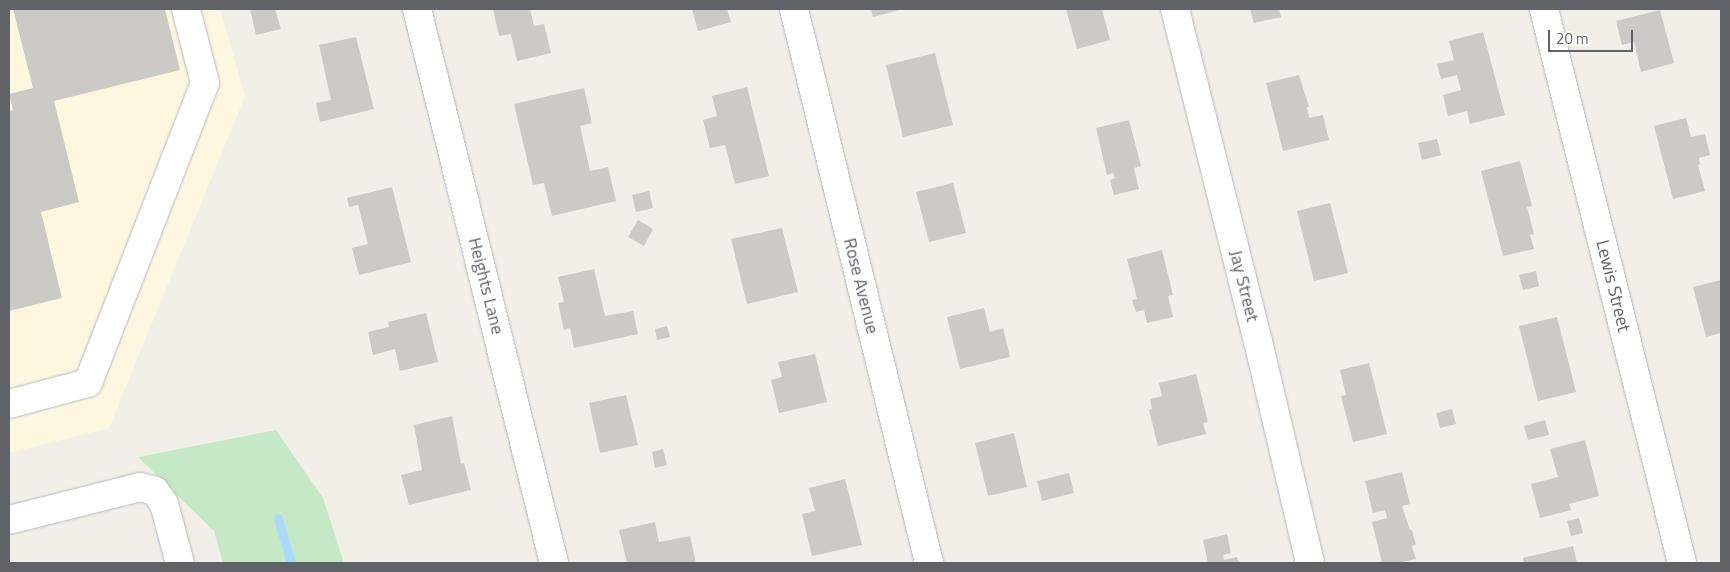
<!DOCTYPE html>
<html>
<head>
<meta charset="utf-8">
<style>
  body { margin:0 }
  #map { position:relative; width:1730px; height:572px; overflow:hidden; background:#f1efe8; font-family:"Titillium Web",sans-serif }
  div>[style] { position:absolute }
  .commercial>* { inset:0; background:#fef7e0 }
  .green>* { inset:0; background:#c5e8c5 }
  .stream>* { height:9px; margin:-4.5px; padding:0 4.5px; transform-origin:4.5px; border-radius:4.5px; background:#aadaff }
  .building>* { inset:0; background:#cccac5 }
  .roads { filter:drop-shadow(0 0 1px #b5b8bc) drop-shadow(0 0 1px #b5b8bc) }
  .minor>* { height:28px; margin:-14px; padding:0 14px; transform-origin:14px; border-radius:14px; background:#fff }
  span { translate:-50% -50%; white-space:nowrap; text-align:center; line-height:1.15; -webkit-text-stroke:5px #fff; paint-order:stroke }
  .street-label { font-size:18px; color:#5f6368 }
  .frame { position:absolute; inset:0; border:10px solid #5f6368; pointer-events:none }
  .scale { position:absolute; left:1548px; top:30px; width:85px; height:22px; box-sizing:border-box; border:2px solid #5f6368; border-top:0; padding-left:6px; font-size:15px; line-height:18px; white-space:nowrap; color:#5f6368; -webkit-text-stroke:4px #fff; paint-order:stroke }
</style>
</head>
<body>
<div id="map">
  <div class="commercial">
    <i style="clip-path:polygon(9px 9px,220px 9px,245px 96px,109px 428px,9px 453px)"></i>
  </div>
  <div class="green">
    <i style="clip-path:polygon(276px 430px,323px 498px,344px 563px,223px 563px,214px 531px,138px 457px)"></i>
  </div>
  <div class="stream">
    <i style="left:278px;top:518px;width:47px;rotate:73.9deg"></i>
  </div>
  <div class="building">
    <i style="clip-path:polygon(13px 9px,165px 9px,180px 70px,54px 101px,79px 202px,41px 212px,62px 298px,9px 311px,9px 111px,13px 110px,9px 94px,33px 88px)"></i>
    <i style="clip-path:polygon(250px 9px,275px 9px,281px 29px,256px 35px)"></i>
    <i style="clip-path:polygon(493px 9px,530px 9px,534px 26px,544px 24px,551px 53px,517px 61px,511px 34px,499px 36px)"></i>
    <i style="clip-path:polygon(692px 9px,727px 9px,731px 22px,698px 31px)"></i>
    <i style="clip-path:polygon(871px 9px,903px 9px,873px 17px)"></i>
    <i style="clip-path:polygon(1066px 9px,1102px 9px,1110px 40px,1077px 49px)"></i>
    <i style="clip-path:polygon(1250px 9px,1279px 9px,1281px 17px,1254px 23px)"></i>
    <i style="clip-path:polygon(1660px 10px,1674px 63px,1641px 72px,1634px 42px,1622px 45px,1616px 21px)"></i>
    <i style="clip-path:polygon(1483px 32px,1505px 115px,1470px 124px,1467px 111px,1448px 116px,1443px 95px,1461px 90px,1457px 75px,1441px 79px,1437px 64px,1454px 60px,1449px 41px)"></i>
    <i style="clip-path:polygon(356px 37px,374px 109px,320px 122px,316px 103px,331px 100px,319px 45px)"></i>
    <i style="clip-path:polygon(935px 53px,953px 125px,903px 137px,886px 65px)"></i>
    <i style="clip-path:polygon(1299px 75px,1309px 107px,1307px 107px,1309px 118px,1323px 115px,1329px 140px,1283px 151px,1266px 83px)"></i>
    <i style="clip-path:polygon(747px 87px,769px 176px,735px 184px,725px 145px,710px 148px,703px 120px,717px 116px,712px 96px)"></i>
    <i style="clip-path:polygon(584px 88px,592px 123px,580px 126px,590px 171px,608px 167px,616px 201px,552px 216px,544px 183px,533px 185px,514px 104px)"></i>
    <i style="clip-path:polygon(1686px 118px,1691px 137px,1705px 134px,1710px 155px,1699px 158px,1700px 164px,1698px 165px,1705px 191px,1673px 199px,1654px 126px)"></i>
    <i style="clip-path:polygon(1129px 120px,1141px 166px,1134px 168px,1139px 189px,1114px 195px,1110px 180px,1115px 178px,1113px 173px,1107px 175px,1096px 128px)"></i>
    <i style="clip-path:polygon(1437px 139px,1441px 155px,1422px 160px,1418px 143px)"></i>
    <i style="clip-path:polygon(1520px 161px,1532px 206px,1527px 207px,1534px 234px,1530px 235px,1534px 249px,1503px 256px,1481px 171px)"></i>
    <i style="clip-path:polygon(953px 183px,966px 233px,929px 242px,916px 192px)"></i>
    <i style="clip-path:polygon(392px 187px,411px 262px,359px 275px,352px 248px,368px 244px,358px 205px,349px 207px,347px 198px)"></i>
    <i style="clip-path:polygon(649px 191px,653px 208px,636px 212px,632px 195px)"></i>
    <i style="clip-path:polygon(1330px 203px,1348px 273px,1314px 281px,1297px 211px)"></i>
    <i style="clip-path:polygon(638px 220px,653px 229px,644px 246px,628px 237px)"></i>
    <i style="clip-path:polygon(782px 228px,798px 292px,747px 304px,731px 239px)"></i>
    <i style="clip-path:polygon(1162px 250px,1173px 295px,1168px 296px,1173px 317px,1147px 323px,1144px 310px,1136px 312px,1132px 300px,1137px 299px,1127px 259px)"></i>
    <i style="clip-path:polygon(594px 269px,605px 316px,633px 311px,638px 334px,574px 348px,570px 328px,564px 330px,558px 303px,564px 302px,558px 277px)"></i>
    <i style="clip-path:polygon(1536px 271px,1539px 286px,1523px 290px,1519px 275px)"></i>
    <i style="clip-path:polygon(1721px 280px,1721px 333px,1706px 337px,1693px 287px)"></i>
    <i style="clip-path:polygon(984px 308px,990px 332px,1003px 328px,1010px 357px,960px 369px,947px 317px)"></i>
    <i style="clip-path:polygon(426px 313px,438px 362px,400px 371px,395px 349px,373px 355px,368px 332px,389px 327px,388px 322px)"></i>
    <i style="clip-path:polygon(1557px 317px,1576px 392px,1538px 401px,1519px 326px)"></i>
    <i style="clip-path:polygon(667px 326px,670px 337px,657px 340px,655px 329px)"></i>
    <i style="clip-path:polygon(815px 354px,827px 402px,779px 413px,771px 380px,782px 377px,778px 362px)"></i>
    <i style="clip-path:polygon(1369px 363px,1387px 434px,1353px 442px,1341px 396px,1346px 395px,1340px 370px)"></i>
    <i style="clip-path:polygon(1196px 374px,1208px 422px,1203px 423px,1206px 434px,1158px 446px,1149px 410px,1152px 409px,1150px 399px,1162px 396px,1159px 383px)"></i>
    <i style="clip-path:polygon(626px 395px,638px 445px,600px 453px,589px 403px)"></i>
    <i style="clip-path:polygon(1452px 409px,1456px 424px,1440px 428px,1436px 413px)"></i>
    <i style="clip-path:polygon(452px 416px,461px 464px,464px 463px,471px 490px,409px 505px,401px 475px,422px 470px,414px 425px)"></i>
    <i style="clip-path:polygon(1545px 420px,1549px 435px,1528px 440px,1524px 426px)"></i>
    <i style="clip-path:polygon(1014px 433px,1027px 487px,988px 496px,975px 443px)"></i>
    <i style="clip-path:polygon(1585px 440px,1599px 496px,1569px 504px,1571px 510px,1540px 518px,1531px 484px,1558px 477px,1550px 449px)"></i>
    <i style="clip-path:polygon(663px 449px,667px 465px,655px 468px,652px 452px)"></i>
    <i style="clip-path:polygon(1402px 472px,1410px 504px,1402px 506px,1410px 530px,1412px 530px,1416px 545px,1412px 546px,1416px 559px,1397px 563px,1382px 563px,1372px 522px,1387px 518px,1385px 510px,1373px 513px,1365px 481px)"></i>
    <i style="clip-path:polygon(1069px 473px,1074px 493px,1042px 501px,1037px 481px)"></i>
    <i style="clip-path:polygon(845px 479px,862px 545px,812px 556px,802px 514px,815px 511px,809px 488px)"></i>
    <i style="clip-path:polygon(1579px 518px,1583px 533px,1571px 536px,1567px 521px)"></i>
    <i style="clip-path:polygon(655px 522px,659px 542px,690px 536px,696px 563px,627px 563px,619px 530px)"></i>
    <i style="clip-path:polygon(1227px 534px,1231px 553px,1223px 555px,1224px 560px,1237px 557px,1239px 563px,1208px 563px,1203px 540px)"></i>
    <i style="clip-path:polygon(1573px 546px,1577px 563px,1524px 563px,1523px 558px)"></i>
  </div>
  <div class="roads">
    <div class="minor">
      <i style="left:417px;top:9px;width:571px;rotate:76.11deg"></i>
      <i style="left:794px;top:9px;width:570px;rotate:76.3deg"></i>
      <i style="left:1175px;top:9px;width:342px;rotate:76deg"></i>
      <i style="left:1258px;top:341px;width:228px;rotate:76.8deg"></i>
      <i style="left:1544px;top:9px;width:571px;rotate:76.01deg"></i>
      <i style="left:9px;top:404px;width:82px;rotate:-14.9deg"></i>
      <i style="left:88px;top:383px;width:322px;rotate:-68.7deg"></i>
      <i style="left:205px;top:83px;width:76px;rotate:-104.4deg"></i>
      <i style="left:9px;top:520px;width:135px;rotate:-14.1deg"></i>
      <i style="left:140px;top:487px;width:16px;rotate:15deg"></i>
      <i style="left:155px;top:491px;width:16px;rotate:55deg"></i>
      <i style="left:164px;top:504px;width:61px;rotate:74.8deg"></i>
    </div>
  </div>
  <div class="street-label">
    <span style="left:486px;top:286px;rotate:76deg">Heights Lane</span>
    <span style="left:861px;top:286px;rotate:76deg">Rose Avenue</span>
    <span style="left:1244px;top:286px;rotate:76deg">Jay Street</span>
    <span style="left:1613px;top:286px;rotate:76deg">Lewis Street</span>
  </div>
  <div class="frame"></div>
  <div class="scale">20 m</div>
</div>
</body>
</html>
